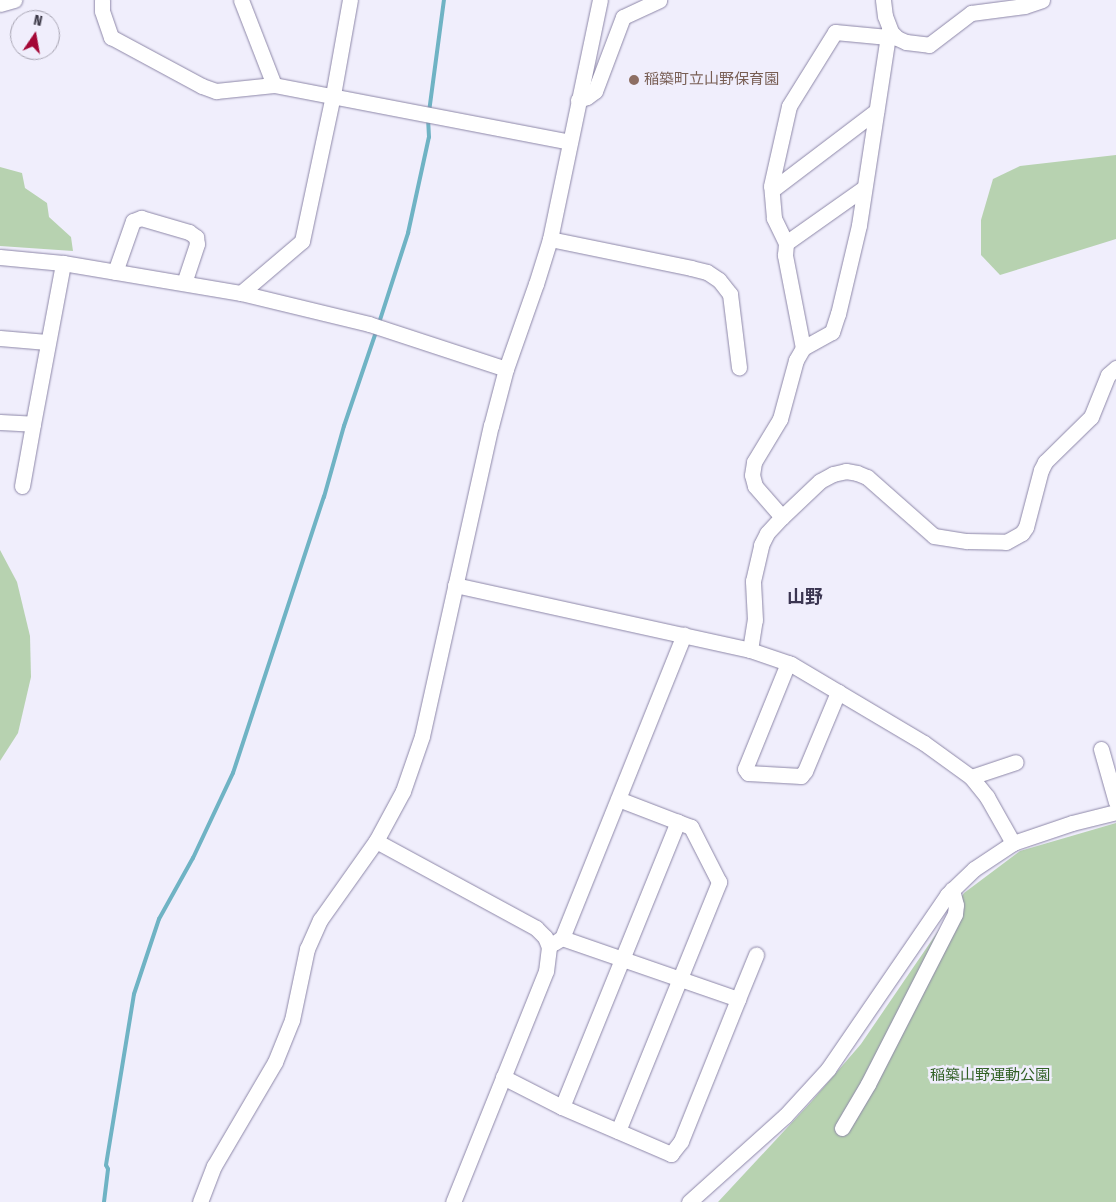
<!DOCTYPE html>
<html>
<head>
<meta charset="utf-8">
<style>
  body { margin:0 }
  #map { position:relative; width:1116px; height:1202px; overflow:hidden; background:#f0eefc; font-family:"Fira Sans Condensed","Noto Sans JP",sans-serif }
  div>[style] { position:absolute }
  .green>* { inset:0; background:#b7d2b0 }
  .stream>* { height:4px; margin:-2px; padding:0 2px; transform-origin:2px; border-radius:2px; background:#6fb3c4 }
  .roads { filter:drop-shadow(0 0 1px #8d87a8) drop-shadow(0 0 1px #8d87a8) }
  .minor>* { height:15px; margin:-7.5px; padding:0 7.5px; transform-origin:7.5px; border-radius:7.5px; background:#fff }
  .dots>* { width:14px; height:14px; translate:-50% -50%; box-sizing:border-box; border:2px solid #f0eefc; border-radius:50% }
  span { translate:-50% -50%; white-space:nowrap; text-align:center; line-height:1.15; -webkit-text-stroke:5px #f0eefc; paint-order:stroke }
  .education-label { font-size:15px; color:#785e54 }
  .left { translate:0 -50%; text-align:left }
  .park-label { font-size:15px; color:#326126 }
  .quarter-label { font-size:18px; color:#3b3551; font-weight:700 }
  .north { position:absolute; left:10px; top:10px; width:50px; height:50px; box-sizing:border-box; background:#f0eefc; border:1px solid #a8a5b3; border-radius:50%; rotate:12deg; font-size:14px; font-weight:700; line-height:20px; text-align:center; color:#3b3846 }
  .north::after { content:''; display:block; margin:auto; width:18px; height:22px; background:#a40736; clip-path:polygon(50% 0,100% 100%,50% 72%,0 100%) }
</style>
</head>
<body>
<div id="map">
  <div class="green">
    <i style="clip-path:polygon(1116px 155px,1116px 239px,1000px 275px,981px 255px,981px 220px,993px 179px,1020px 166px)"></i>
    <i style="clip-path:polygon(0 167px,22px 173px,25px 188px,47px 203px,49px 217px,71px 237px,73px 251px,0 246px)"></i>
    <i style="clip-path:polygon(0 550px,17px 582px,30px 636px,31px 677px,18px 733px,0 761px)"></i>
    <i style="clip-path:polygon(1116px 823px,1116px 1202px,718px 1202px,811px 1102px,861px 1044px,964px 893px,1020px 851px)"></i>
  </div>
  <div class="stream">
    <i style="left:429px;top:112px;width:113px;rotate:-82.4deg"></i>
    <i style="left:379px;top:323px;width:95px;rotate:-72.1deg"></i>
    <i style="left:408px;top:233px;width:98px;rotate:-77.7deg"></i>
    <i style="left:429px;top:137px;width:18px;rotate:-93deg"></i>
    <i style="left:104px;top:1202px;width:33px;rotate:-83deg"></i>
    <i style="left:108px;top:1169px;width:4px;rotate:-117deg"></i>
    <i style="left:106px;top:1165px;width:173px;rotate:-80.7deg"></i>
    <i style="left:134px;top:994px;width:79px;rotate:-71.6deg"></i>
    <i style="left:159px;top:919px;width:70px;rotate:-60.9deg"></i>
    <i style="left:193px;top:858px;width:94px;rotate:-64.8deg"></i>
    <i style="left:233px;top:773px;width:291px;rotate:-71.8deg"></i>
    <i style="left:324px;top:497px;width:74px;rotate:-74.3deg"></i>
    <i style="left:344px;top:426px;width:102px;rotate:-71.2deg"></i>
  </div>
  <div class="roads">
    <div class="minor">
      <i style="left:102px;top:0;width:11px;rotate:90deg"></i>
      <i style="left:102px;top:11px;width:28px;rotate:71deg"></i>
      <i style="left:111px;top:37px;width:103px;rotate:28.3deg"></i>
      <i style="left:202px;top:86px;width:15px;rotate:20deg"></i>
      <i style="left:216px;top:91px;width:58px;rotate:-5.9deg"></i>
      <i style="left:274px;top:85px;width:300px;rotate:10.9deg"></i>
      <i style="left:241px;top:0;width:91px;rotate:68.8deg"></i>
      <i style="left:883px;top:0;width:16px;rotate:83deg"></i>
      <i style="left:885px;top:16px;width:17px;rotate:69deg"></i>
      <i style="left:891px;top:32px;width:8px;rotate:45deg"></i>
      <i style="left:897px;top:38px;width:10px;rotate:24deg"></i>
      <i style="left:906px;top:42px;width:23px;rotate:7deg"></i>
      <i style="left:929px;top:45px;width:53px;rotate:-37.3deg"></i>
      <i style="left:971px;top:13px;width:54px;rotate:-7.4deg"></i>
      <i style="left:1025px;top:6px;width:18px;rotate:-19deg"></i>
      <i style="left:0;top:4px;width:15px;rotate:-16deg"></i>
      <i style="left:578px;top:100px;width:9px;rotate:-18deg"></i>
      <i style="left:587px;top:97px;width:10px;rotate:-37deg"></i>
      <i style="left:595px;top:91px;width:79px;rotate:-69.3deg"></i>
      <i style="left:623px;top:17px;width:40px;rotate:-25deg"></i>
      <i style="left:772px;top:190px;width:131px;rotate:-37.2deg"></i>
      <i style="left:550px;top:239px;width:144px;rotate:11.6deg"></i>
      <i style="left:691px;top:268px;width:16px;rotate:14deg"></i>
      <i style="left:707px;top:272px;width:14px;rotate:34deg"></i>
      <i style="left:719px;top:280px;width:18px;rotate:52deg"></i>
      <i style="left:730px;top:294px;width:74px;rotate:83deg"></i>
      <i style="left:786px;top:243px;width:95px;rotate:-35.2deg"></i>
      <i style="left:0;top:257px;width:63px;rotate:5.4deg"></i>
      <i style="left:63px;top:263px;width:181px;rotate:9.6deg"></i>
      <i style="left:241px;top:293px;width:80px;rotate:-40.4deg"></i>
      <i style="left:302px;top:241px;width:149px;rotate:-78deg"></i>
      <i style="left:333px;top:95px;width:97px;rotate:-79.9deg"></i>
      <i style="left:115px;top:272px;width:54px;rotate:-70.6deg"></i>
      <i style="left:133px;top:221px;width:9px;rotate:-21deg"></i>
      <i style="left:141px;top:218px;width:50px;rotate:16.3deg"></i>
      <i style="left:189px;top:232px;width:9px;rotate:36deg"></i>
      <i style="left:196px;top:237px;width:7px;rotate:82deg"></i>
      <i style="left:197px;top:244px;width:41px;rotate:108.4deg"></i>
      <i style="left:241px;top:293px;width:132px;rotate:13.6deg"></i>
      <i style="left:369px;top:324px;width:144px;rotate:18.2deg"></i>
      <i style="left:0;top:338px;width:47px;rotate:4.9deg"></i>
      <i style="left:803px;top:348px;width:95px;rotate:-101deg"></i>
      <i style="left:785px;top:255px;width:12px;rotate:-85deg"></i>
      <i style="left:786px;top:243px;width:28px;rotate:-116deg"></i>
      <i style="left:774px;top:218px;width:32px;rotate:-95deg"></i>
      <i style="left:771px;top:186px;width:82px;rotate:-77.3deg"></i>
      <i style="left:789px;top:106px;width:87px;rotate:-58.1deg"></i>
      <i style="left:835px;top:32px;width:53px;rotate:5.4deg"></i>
      <i style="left:0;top:422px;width:33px;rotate:3deg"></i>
      <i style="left:33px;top:424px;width:164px;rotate:-79.4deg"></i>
      <i style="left:22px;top:486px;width:63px;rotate:-79.9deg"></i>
      <i style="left:782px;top:517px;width:41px;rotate:-131.1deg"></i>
      <i style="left:755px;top:486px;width:11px;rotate:-105deg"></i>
      <i style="left:752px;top:475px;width:13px;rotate:-81deg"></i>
      <i style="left:754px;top:462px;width:50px;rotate:-58.8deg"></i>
      <i style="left:780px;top:419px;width:61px;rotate:-74.8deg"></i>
      <i style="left:796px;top:360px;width:14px;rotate:-60deg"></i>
      <i style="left:803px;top:348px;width:33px;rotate:-29deg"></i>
      <i style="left:832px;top:332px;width:19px;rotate:-72deg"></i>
      <i style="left:838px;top:314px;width:91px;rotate:-76.7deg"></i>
      <i style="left:859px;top:225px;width:197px;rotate:-81.3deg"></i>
      <i style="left:455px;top:585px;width:302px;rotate:12.4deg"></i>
      <i style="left:750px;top:650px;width:43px;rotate:18.9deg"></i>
      <i style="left:791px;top:664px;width:155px;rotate:30.7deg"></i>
      <i style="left:924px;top:743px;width:58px;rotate:35.9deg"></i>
      <i style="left:971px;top:777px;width:26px;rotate:51deg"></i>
      <i style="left:987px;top:797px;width:53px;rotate:60.5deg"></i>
      <i style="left:750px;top:650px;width:30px;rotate:-81deg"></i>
      <i style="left:755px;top:620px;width:39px;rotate:-93deg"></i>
      <i style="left:753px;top:581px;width:37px;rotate:-77deg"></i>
      <i style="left:761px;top:545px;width:13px;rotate:-63deg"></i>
      <i style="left:767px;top:533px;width:22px;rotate:-47deg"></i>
      <i style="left:782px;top:517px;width:52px;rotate:-43.5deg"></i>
      <i style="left:820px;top:481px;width:15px;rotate:-28deg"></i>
      <i style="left:833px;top:474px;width:13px;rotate:-13deg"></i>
      <i style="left:846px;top:471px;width:11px;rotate:10deg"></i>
      <i style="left:857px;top:473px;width:11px;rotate:22deg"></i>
      <i style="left:867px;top:477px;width:89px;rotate:41.4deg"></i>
      <i style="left:934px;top:536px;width:33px;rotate:9deg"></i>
      <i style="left:967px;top:541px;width:39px;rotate:1deg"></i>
      <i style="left:1006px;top:542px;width:18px;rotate:-29deg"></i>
      <i style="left:1022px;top:533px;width:7px;rotate:-56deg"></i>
      <i style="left:1026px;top:527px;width:59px;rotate:-75.3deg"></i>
      <i style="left:1041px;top:470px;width:9px;rotate:-63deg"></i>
      <i style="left:1045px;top:462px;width:64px;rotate:-44.4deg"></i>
      <i style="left:1091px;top:417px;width:45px;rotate:-68deg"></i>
      <i style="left:1108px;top:375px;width:11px;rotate:-41deg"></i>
      <i style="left:788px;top:663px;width:114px;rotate:112.1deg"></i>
      <i style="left:745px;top:769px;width:5px;rotate:53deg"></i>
      <i style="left:748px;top:773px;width:53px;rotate:3.2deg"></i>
      <i style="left:801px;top:776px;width:6px;rotate:-51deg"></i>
      <i style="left:805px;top:771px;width:86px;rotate:-67.3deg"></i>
      <i style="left:1101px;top:749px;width:55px;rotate:74.2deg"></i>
      <i style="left:971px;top:777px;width:47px;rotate:-18.4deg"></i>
      <i style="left:376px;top:841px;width:182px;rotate:28.5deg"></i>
      <i style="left:536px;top:928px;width:13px;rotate:45deg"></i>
      <i style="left:545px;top:937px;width:11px;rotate:68deg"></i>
      <i style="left:549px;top:947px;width:24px;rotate:97deg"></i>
      <i style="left:546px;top:971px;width:249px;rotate:111.9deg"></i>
      <i style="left:554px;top:943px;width:9px;rotate:-32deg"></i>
      <i style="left:562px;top:938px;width:327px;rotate:-68.1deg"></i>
      <i style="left:738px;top:999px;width:48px;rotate:-67.8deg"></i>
      <i style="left:503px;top:1077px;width:66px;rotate:27deg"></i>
      <i style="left:562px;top:1107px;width:119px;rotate:23.3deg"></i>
      <i style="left:671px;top:1154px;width:16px;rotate:-52deg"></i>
      <i style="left:681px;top:1141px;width:153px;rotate:-68.1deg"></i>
      <i style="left:738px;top:999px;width:186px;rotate:-160.9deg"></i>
      <i style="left:562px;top:1107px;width:308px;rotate:-67.9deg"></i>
      <i style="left:842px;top:1128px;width:51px;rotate:-59.4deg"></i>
      <i style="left:868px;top:1084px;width:191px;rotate:-62.9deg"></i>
      <i style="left:955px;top:914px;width:9px;rotate:-84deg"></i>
      <i style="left:956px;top:905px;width:16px;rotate:-105deg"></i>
      <i style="left:618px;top:1131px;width:269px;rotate:-67.9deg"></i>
      <i style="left:719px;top:882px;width:62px;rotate:-117deg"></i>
      <i style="left:691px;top:827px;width:78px;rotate:-159deg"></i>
      <i style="left:200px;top:1202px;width:39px;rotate:-69deg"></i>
      <i style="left:214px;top:1166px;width:121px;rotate:-59.6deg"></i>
      <i style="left:275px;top:1062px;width:45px;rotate:-68deg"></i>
      <i style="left:292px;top:1020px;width:73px;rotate:-78.1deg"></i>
      <i style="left:307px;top:949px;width:32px;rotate:-66deg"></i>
      <i style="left:320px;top:920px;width:97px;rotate:-54.7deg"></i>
      <i style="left:376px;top:841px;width:57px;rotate:-61.6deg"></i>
      <i style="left:403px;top:791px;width:58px;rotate:-70.9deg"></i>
      <i style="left:422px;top:736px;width:318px;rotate:-77.5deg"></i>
      <i style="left:491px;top:426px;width:59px;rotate:-75.3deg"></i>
      <i style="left:506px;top:369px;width:90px;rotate:-70.6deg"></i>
      <i style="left:536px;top:284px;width:47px;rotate:-72.7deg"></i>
      <i style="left:550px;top:239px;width:244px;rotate:-78.2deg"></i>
      <i style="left:689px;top:1202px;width:129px;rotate:-41.9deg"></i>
      <i style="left:785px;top:1116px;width:64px;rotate:-47.5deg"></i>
      <i style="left:828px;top:1069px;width:211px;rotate:-55.6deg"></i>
      <i style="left:947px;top:895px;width:37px;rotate:-44deg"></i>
      <i style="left:974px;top:869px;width:47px;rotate:-33.7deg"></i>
      <i style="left:1013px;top:843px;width:62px;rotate:-18.7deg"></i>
      <i style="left:1072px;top:823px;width:45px;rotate:-14deg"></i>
    </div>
  </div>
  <div class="dots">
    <i style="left:634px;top:80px;background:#8d6e63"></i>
  </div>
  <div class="education-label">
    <span class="left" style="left:644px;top:80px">稲築町立山野保育園</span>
  </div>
  <div class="park-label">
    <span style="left:990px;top:1076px">稲築山野運動公園</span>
  </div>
  <div class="quarter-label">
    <span style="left:805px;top:597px">山野</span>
  </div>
  <div class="north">N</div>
</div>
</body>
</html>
